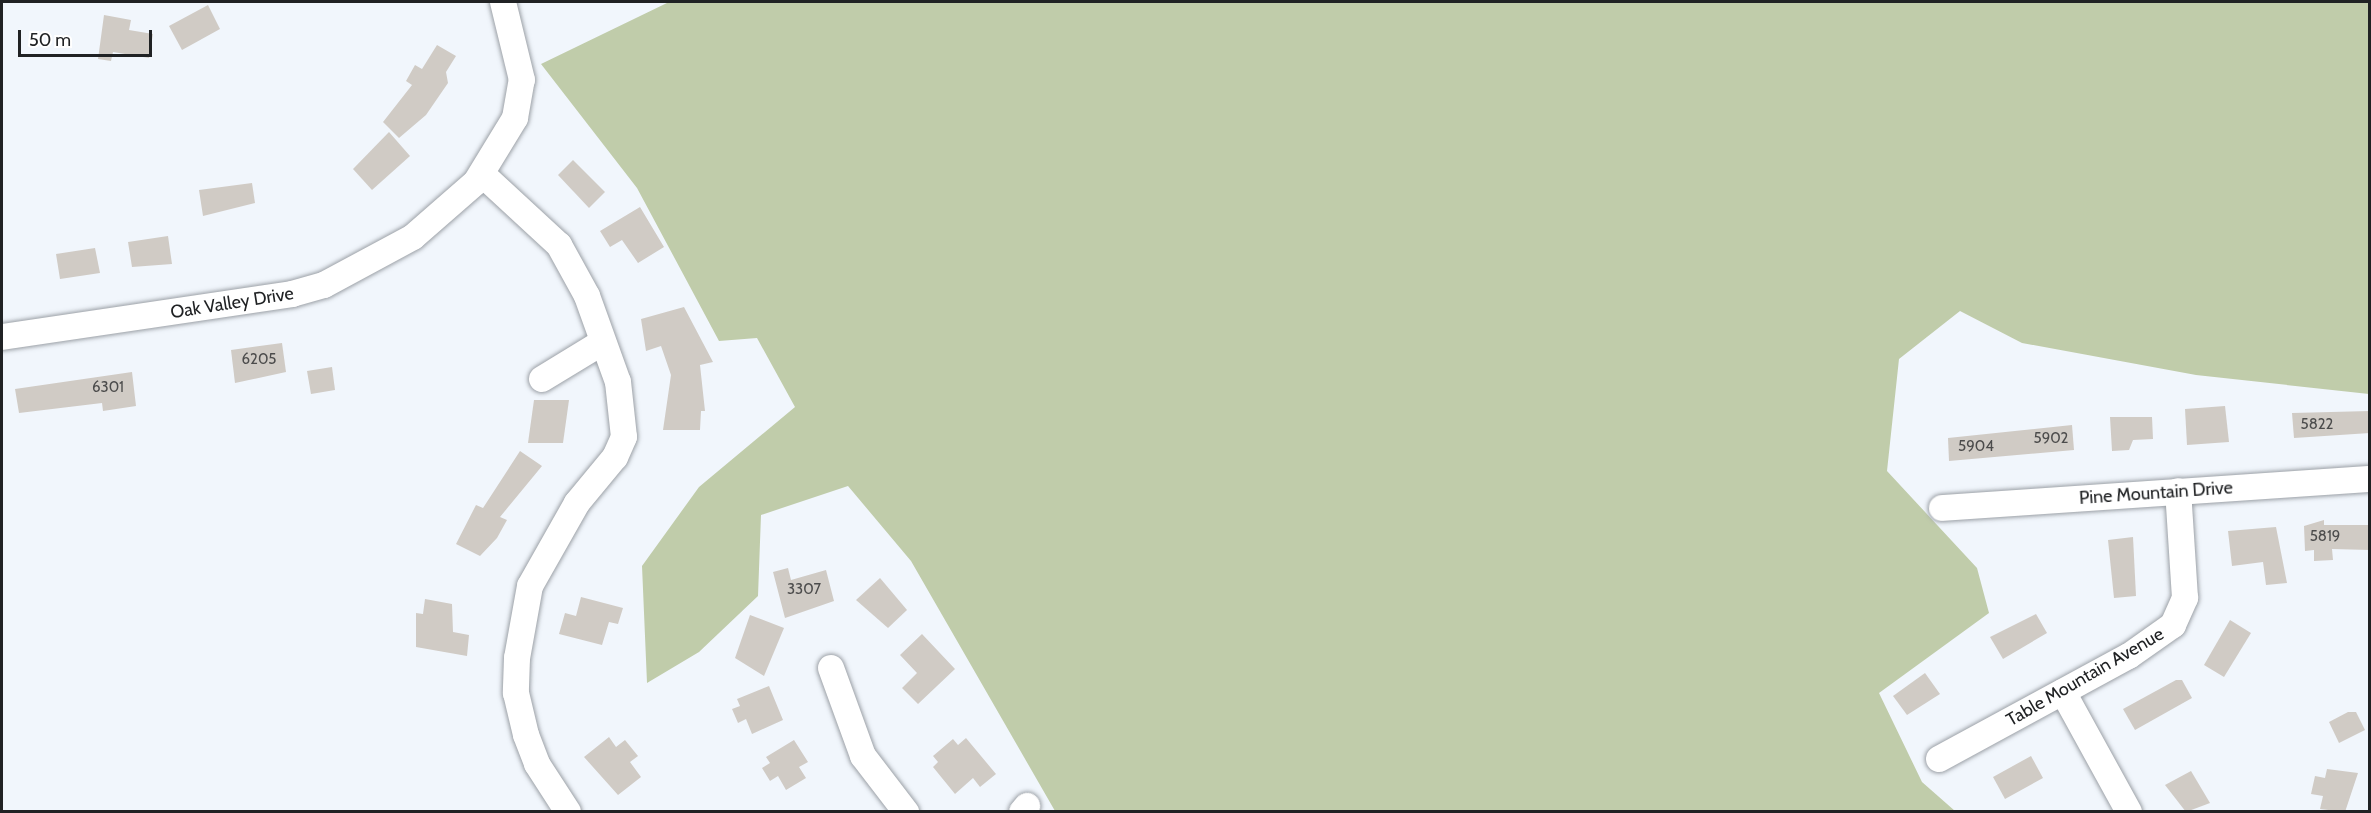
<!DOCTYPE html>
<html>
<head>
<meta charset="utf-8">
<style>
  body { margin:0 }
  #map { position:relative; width:2371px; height:813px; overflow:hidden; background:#f1f6fc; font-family:Cabin,sans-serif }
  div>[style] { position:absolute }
  .green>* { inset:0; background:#c0ccaa }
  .building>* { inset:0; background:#d0cbc5 }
  .roads { filter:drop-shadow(0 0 2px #9ca1a7) drop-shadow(0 0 2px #9ca1a7) }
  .minor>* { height:26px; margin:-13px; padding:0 13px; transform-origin:13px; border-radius:13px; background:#fff }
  span { translate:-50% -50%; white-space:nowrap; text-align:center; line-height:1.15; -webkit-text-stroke:4.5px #fff; paint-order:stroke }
  .number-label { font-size:15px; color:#4c4c4c }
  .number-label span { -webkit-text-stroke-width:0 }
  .street-label { font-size:18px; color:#202224 }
  .frame { position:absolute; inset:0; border:3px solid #202224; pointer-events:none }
  .scale { position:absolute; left:18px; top:30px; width:134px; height:27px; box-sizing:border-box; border:3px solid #202224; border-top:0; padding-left:8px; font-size:18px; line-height:21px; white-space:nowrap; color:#202224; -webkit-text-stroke:4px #fff; paint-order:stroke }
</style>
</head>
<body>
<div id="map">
  <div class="green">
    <i style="clip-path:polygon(669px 2px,2369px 2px,2369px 394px,2196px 375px,2022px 343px,1960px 311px,1899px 359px,1887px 471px,1977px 568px,1989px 613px,1879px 693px,1922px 782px,1955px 811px,1055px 811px,911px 561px,848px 486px,761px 515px,758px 596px,699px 652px,647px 683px,642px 566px,699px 487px,795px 407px,757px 338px,719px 341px,637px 188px,541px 64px)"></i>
  </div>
  <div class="building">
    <i style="clip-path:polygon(208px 5px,220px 29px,182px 50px,169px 26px)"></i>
    <i style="clip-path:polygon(104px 15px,131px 20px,129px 30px,153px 34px,149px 58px,113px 52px,111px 61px,98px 59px)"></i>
    <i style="clip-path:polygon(437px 45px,456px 56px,446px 72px,448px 83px,426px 115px,399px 138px,383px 122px,412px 85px,406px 81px,415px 65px,422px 69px)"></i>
    <i style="clip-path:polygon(389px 132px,410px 156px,372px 190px,353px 169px)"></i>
    <i style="clip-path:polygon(573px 160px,605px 192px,589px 208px,558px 175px)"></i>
    <i style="clip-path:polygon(252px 183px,255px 203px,203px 216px,199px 190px)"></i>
    <i style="clip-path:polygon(640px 207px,664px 247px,638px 263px,622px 240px,610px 247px,600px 231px)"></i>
    <i style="clip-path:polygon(168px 236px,172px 264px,132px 267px,128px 242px)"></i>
    <i style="clip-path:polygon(95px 248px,100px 273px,60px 279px,56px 254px)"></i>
    <i style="clip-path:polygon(684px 307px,713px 362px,700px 365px,705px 411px,701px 411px,700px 430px,663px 430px,671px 375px,661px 346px,646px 351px,641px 319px)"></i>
    <i style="clip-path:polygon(282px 343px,286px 372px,235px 383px,231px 350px)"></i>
    <i style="clip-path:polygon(332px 367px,335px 390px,311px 394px,307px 371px)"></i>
    <i style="clip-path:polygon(132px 372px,136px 406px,103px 411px,102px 403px,19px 413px,15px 389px)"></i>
    <i style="clip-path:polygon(534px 400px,569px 400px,563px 443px,528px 443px)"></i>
    <i style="clip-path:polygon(2225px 406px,2229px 442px,2187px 445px,2185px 409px)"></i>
    <i style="clip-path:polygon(2370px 411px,2370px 433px,2294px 438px,2292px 413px)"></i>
    <i style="clip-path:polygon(2110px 417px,2152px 417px,2153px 439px,2133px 440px,2129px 450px,2112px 451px)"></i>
    <i style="clip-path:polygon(2072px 425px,2074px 450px,1949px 461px,1948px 438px)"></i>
    <i style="clip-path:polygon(520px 451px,542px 466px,500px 517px,507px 520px,497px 538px,480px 556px,456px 544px,476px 505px,483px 508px)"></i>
    <i style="clip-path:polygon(2324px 520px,2324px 525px,2370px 525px,2370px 550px,2332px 549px,2333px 560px,2314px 561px,2314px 550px,2305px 551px,2304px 526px)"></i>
    <i style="clip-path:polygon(2276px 527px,2287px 583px,2266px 585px,2263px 562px,2232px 566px,2228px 531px)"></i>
    <i style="clip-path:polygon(2133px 537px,2136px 596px,2114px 598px,2108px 540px)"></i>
    <i style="clip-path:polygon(788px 568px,791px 580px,826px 570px,834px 601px,785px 618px,773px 572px)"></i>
    <i style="clip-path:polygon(880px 578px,907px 610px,888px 628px,856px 600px)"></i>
    <i style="clip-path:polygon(581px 597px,623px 608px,618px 624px,609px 622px,602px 645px,559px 634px,565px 613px,576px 616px)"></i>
    <i style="clip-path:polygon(425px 599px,452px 604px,453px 632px,469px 635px,467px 656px,416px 647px,416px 613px,423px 614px)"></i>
    <i style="clip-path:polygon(2036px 614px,2047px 633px,2003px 659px,1990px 637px)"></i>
    <i style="clip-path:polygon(750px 615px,784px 628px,764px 676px,735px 658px)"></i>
    <i style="clip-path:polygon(2230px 620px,2251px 633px,2224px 677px,2204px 665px)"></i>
    <i style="clip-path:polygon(922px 634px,955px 669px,918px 704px,902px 688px,917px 673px,900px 655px)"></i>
    <i style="clip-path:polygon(1925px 673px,1940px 694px,1907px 715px,1893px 696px)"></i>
    <i style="clip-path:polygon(2176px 680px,2182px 680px,2192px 698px,2135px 730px,2123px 709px)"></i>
    <i style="clip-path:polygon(769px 686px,783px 720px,752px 734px,746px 719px,738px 723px,732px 709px,740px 706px,737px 699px)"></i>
    <i style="clip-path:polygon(2348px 712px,2356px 712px,2365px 730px,2339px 743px,2329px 722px)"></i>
    <i style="clip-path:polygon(609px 737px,616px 747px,625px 740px,638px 756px,630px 762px,641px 777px,618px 795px,584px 757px)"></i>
    <i style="clip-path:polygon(966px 738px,996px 774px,980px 787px,973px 778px,955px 794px,933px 767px,938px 762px,933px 756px,953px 739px,958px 745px)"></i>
    <i style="clip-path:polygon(794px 740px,808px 762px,799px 767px,806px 778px,786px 790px,778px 776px,770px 781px,762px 768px,770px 763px,766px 757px)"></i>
    <i style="clip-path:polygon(2031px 756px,2043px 778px,2005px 799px,1993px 777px)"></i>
    <i style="clip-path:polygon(2327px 769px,2358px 773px,2345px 812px,2320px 809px,2323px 796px,2311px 794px,2315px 776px,2325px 778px)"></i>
    <i style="clip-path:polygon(2191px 771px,2210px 803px,2186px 812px,2165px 785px)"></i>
  </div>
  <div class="roads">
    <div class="minor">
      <i style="left:482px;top:174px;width:105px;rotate:42.7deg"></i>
      <i style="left:559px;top:245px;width:58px;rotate:61.2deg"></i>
      <i style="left:587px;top:296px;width:91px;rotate:70.2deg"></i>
      <i style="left:618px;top:382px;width:55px;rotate:83.8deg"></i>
      <i style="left:624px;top:437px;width:22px;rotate:114deg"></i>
      <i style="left:615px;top:457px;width:60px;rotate:129.6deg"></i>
      <i style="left:577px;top:503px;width:95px;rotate:119.5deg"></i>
      <i style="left:530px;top:586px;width:73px;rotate:100.2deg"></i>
      <i style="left:517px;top:658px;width:35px;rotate:92deg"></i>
      <i style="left:516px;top:693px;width:43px;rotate:76.6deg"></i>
      <i style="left:526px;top:735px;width:31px;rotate:69deg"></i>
      <i style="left:537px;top:764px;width:57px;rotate:57.1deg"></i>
      <i style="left:2px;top:337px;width:293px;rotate:-8.4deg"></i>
      <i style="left:292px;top:294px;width:33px;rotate:-16deg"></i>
      <i style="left:324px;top:285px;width:101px;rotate:-28.3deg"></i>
      <i style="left:413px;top:237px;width:84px;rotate:-41.1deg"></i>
      <i style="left:476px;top:182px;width:75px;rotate:-58.6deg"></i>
      <i style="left:515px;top:118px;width:39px;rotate:-80deg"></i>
      <i style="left:522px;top:80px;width:80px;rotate:-103.7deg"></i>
      <i style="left:542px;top:379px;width:69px;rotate:-31.4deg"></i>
      <i style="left:1942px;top:508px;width:429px;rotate:-3.9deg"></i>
      <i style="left:831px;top:668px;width:94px;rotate:70deg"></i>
      <i style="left:863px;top:756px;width:71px;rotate:52.5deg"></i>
      <i style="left:2063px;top:692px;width:137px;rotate:61.2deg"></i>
      <i style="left:1939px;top:759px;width:216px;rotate:-28.5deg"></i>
      <i style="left:2129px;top:656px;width:54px;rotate:-35.2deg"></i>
      <i style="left:2173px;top:625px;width:30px;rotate:-66deg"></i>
      <i style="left:2185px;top:598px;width:107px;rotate:-93.7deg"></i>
      <i style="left:1022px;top:812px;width:8px;rotate:-50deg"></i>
    </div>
  </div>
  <div class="number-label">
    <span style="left:259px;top:360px">6205</span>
    <span style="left:108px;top:388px">6301</span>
    <span style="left:2317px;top:425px">5822</span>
    <span style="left:2051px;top:439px">5902</span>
    <span style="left:1976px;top:447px">5904</span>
    <span style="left:2325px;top:537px">5819</span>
    <span style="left:804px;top:590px">3307</span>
  </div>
  <div class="street-label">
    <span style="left:232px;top:303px;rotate:-9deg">Oak Valley Drive</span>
    <span style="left:2156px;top:493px;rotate:-4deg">Pine Mountain Drive</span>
    <span style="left:2085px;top:677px;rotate:-30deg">Table Mountain Avenue</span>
  </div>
  <div class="frame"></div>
  <div class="scale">50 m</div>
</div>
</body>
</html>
